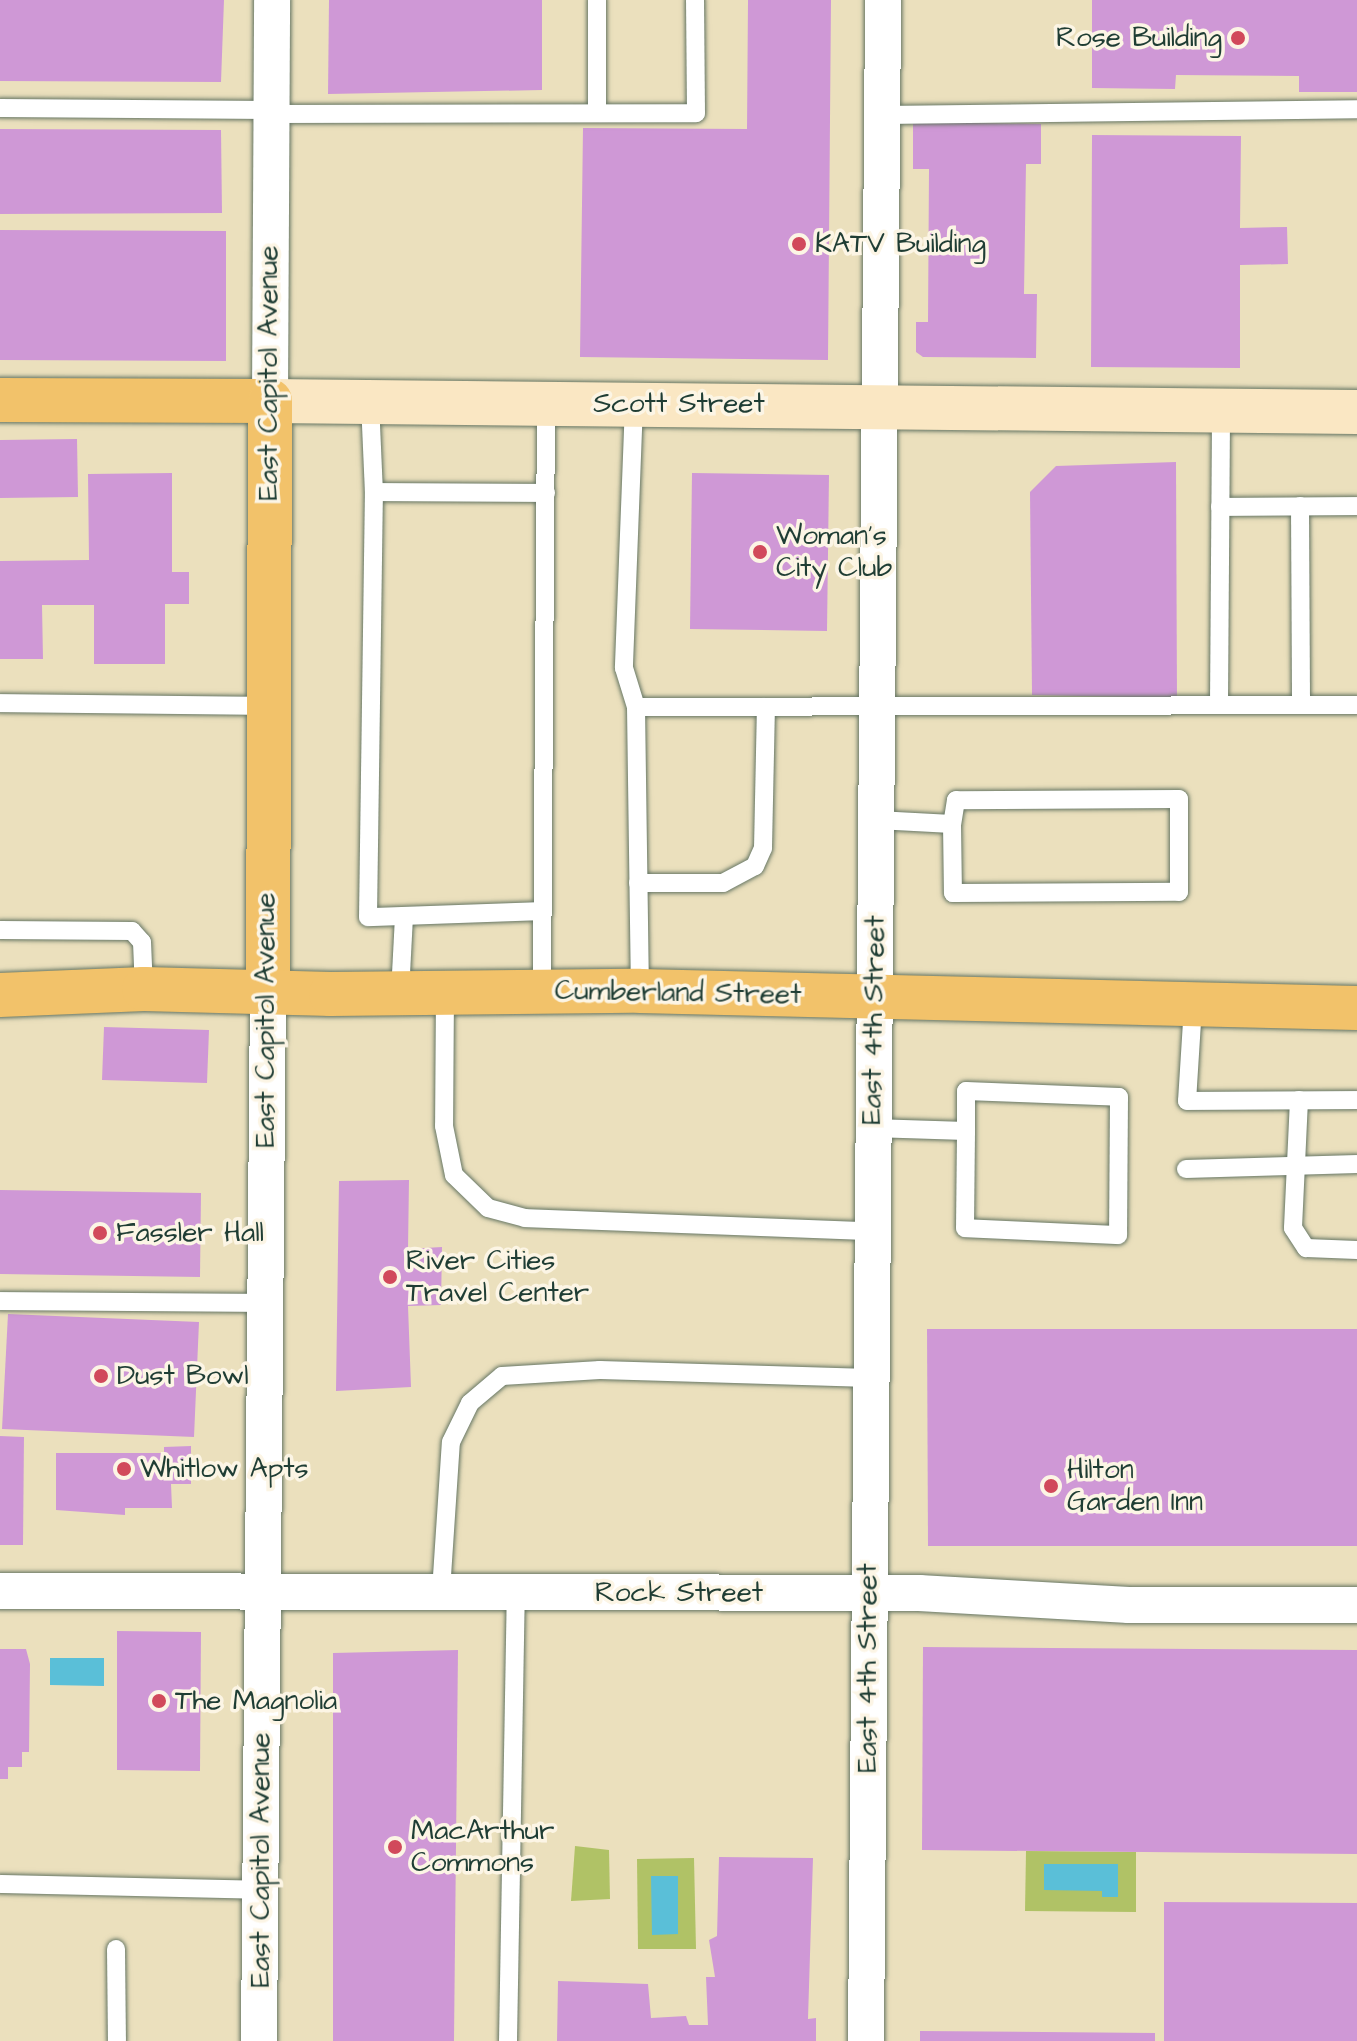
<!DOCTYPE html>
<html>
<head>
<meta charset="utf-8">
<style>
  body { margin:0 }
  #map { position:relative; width:1357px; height:2041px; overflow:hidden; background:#ebe0bd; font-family:"Architects Daughter",sans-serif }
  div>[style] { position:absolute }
  .green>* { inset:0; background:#b0c266 }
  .water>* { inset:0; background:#5abfd8 }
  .building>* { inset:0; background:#cf98d6 }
  .roads { filter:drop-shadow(0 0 2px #667664) drop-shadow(0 0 2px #667664) }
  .service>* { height:18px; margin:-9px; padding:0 9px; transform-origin:9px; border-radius:9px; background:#fff }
  .minor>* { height:36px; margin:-18px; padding:0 18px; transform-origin:18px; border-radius:18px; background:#fff }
  .secondary>* { height:44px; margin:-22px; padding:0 22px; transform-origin:22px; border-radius:22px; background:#fae7c3 }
  .primary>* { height:44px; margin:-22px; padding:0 22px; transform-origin:22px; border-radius:22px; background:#f2c26a }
  .dots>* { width:22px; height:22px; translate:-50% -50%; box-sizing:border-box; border:4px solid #fcf5e5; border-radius:50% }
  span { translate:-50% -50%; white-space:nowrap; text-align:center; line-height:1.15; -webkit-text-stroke:7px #fcf5e5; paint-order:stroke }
  .poi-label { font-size:28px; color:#1f3d34 }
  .right { translate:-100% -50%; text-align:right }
  .left { translate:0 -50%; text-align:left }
  .street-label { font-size:28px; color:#1f3d34 }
</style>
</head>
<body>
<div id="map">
  <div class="green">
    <i style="clip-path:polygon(575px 1846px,609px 1850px,610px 1899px,571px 1901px)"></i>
    <i style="clip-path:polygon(1026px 1851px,1136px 1852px,1136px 1912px,1025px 1911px)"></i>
    <i style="clip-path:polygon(694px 1858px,696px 1949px,638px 1949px,637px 1859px)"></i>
  </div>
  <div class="water">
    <i style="clip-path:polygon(50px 1658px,104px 1658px,104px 1686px,50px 1685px)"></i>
    <i style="clip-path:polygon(1044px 1864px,1118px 1864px,1118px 1897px,1102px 1897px,1102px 1891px,1044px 1890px)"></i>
    <i style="clip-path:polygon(651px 1876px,678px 1876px,678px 1934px,652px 1935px)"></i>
  </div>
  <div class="building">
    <i style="clip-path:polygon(0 0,224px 0,221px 82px,0 81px)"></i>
    <i style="clip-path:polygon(329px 0,542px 0,542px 90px,328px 94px)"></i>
    <i style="clip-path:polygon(748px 0,831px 0,828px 360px,580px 357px,583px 128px,747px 129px)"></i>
    <i style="clip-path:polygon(1092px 0,1357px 0,1357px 92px,1299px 92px,1299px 76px,1176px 75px,1175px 89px,1092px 88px)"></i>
    <i style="clip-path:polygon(913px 122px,1041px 124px,1041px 164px,1026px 164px,1024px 294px,1037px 294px,1036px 358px,923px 357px,916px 352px,916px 322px,928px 322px,929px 169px,913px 169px)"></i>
    <i style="clip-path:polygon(0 129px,221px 130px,222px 213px,0 214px)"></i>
    <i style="clip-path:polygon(1092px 135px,1241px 136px,1240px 228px,1287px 227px,1288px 264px,1240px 265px,1240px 368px,1091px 367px)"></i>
    <i style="clip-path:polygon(0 230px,226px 231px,226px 361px,0 360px)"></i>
    <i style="clip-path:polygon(77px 439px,78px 497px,0 498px,0 440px)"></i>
    <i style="clip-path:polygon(1176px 462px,1177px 698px,1032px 695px,1030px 492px,1056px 466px)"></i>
    <i style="clip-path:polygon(172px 473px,172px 572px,189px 572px,189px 604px,165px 604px,165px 664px,94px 664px,94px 605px,42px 605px,43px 659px,0 659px,0 561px,89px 560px,88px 474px)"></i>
    <i style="clip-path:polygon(692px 473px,829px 475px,827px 631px,690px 629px)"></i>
    <i style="clip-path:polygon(104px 1027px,209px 1030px,207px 1083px,102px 1080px)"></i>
    <i style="clip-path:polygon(409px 1180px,408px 1249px,442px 1247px,441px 1305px,408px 1306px,411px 1387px,336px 1391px,339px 1181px)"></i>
    <i style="clip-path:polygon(0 1190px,201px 1193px,200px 1277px,0 1274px)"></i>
    <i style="clip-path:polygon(8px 1314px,199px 1322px,194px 1437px,2px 1429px)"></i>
    <i style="clip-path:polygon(927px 1329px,1357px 1329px,1357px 1546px,928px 1546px)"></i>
    <i style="clip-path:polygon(0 1436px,24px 1437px,23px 1545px,0 1545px)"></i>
    <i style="clip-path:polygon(191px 1446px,191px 1484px,171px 1484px,172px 1508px,125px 1508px,125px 1515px,56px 1510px,56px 1453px,164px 1453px,164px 1447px)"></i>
    <i style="clip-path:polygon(117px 1631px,201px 1632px,200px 1771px,117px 1770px)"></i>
    <i style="clip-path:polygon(923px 1647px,1357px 1650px,1357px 1854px,922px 1850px)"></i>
    <i style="clip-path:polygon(0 1649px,26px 1649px,30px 1664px,29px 1752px,22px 1752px,22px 1767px,8px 1767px,8px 1779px,0 1779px)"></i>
    <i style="clip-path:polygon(458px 1650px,454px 2041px,333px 2041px,333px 1653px)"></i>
    <i style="clip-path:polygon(719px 1857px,813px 1858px,808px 2019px,816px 2018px,816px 2041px,557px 2041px,558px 1981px,648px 1984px,651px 2018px,686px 2016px,689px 2025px,708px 2025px,706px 1977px,715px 1977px,709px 1940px,717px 1936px)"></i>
    <i style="clip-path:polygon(1164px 1902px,1357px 1903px,1357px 2041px,1164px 2041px)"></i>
    <i style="clip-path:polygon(920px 2031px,1155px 2033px,1155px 2041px,920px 2041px)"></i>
  </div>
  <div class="roads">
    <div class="service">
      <i style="left:597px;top:0;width:113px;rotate:90deg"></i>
      <i style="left:0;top:108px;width:270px;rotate:0.4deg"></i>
      <i style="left:270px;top:114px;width:426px;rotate:-0.1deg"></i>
      <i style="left:696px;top:113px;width:113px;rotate:-90.5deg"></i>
      <i style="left:882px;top:115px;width:475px;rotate:-0.7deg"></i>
      <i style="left:370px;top:402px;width:90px;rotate:87.5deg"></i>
      <i style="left:634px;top:404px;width:264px;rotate:92.2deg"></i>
      <i style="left:624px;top:668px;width:41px;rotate:72.9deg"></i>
      <i style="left:636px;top:707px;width:284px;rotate:89.2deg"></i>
      <i style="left:1300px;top:506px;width:199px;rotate:89.7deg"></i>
      <i style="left:1220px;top:507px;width:137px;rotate:-0.4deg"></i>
      <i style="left:0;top:703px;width:266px;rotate:0.6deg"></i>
      <i style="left:1219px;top:705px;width:291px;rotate:-89.6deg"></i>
      <i style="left:636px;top:707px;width:721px;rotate:-0.16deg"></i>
      <i style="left:877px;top:820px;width:75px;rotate:3.1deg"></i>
      <i style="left:952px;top:824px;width:69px;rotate:89.2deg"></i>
      <i style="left:953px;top:893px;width:226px;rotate:-0.3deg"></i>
      <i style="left:1179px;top:892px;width:93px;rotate:-90deg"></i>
      <i style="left:1179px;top:799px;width:223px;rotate:179.7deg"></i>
      <i style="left:956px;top:800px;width:24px;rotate:99deg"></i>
      <i style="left:638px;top:883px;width:85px"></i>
      <i style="left:723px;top:883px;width:36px;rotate:-28deg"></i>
      <i style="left:755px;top:866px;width:20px;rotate:-66deg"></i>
      <i style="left:763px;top:848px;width:141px;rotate:-88.8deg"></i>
      <i style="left:542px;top:911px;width:174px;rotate:178deg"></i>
      <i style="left:368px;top:917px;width:425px;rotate:-89.2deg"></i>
      <i style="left:374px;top:492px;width:172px;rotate:0.3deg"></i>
      <i style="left:0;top:930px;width:132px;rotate:0.4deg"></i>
      <i style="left:132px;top:931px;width:15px;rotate:48deg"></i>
      <i style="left:142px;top:942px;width:47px;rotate:87.6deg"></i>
      <i style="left:542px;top:991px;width:588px;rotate:-89.61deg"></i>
      <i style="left:445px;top:992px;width:134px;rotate:90.4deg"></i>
      <i style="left:444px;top:1126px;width:50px;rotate:78.5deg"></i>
      <i style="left:454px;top:1175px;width:47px;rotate:44.1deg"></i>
      <i style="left:488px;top:1208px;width:38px;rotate:15deg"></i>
      <i style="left:525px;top:1218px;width:346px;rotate:2.2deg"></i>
      <i style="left:400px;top:993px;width:77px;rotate:-87deg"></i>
      <i style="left:1193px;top:1006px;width:95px;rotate:93.6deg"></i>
      <i style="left:1187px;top:1101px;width:170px;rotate:-0.3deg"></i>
      <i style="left:1299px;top:1100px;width:128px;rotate:92.7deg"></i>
      <i style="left:1293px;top:1228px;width:24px;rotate:57deg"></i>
      <i style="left:1306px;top:1248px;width:51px;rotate:2.2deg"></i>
      <i style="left:872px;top:1128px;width:94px;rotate:1.8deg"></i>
      <i style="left:966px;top:1131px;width:40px;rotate:-90deg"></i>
      <i style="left:966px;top:1091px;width:153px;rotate:2.2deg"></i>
      <i style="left:1119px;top:1097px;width:138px;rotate:90.4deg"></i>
      <i style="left:1118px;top:1235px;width:153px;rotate:-177.4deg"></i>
      <i style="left:965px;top:1228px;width:97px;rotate:-89.4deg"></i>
      <i style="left:1186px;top:1169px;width:171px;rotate:-1.7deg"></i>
      <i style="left:0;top:1301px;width:264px;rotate:0.4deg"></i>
      <i style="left:441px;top:1591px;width:149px;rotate:-86.2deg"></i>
      <i style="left:451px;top:1442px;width:43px;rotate:-64deg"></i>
      <i style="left:470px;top:1403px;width:42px;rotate:-40.2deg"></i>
      <i style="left:502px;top:1376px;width:98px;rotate:-3.5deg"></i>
      <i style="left:600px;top:1370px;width:270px;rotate:1.7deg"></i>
      <i style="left:0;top:1884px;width:260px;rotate:1.3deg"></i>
      <i style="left:116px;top:1949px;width:92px;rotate:89.4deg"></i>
      <i style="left:508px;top:2041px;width:449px;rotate:-89deg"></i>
    </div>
    <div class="minor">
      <i style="left:270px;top:401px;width:401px;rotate:-89.7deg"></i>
      <i style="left:0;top:1591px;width:919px;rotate:0.12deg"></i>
      <i style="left:919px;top:1593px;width:210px;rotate:3.3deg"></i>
      <i style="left:1129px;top:1605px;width:228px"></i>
      <i style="left:259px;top:2041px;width:1050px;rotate:-89.51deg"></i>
      <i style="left:866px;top:2041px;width:2041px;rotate:-89.52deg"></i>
    </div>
    <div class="secondary">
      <i style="left:270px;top:401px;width:1087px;rotate:0.58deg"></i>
    </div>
    <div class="primary">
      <i style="left:0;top:400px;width:270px;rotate:0.2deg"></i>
      <i style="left:270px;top:401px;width:590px;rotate:90.19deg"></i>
      <i style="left:0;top:995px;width:144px;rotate:-2.4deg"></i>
      <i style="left:144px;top:989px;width:187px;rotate:1.5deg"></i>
      <i style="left:331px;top:994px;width:309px;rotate:-0.6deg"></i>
      <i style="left:640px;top:991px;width:717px;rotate:1.36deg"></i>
    </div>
  </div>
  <div class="dots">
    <i style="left:1238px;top:38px;background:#d1495b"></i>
    <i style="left:799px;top:244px;background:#d1495b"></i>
    <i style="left:760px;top:552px;background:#d1495b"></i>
    <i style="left:100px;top:1233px;background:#d1495b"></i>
    <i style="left:390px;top:1277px;background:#d1495b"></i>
    <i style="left:101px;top:1376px;background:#d1495b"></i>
    <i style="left:124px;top:1469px;background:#d1495b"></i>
    <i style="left:1051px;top:1486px;background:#d1495b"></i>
    <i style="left:159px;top:1701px;background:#d1495b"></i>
    <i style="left:395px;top:1847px;background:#d1495b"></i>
  </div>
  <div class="poi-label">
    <span class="right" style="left:1222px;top:38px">Rose Building</span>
    <span class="left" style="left:815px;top:244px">KATV Building</span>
    <span class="left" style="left:776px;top:552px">Woman's<br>City Club</span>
    <span class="left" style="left:116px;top:1233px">Fassler Hall</span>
    <span class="left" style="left:406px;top:1277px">River Cities<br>Travel Center</span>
    <span class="left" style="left:117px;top:1376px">Dust Bowl</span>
    <span class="left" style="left:140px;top:1469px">Whitlow Apts</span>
    <span class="left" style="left:1067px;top:1486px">Hilton<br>Garden Inn</span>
    <span class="left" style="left:175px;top:1701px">The Magnolia</span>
    <span class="left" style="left:411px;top:1847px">MacArthur<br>Commons</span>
  </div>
  <div class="street-label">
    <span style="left:269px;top:373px;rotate:-90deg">East Capitol Avenue</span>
    <span style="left:679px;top:404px">Scott Street</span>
    <span style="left:678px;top:993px;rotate:1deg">Cumberland Street</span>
    <span style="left:266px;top:1020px;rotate:-90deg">East Capitol Avenue</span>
    <span style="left:874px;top:1020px;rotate:-89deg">East 4th Street</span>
    <span style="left:679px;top:1593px">Rock Street</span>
    <span style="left:868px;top:1668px;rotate:-90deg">East 4th Street</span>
    <span style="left:261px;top:1860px;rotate:-90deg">East Capitol Avenue</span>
  </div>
</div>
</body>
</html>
